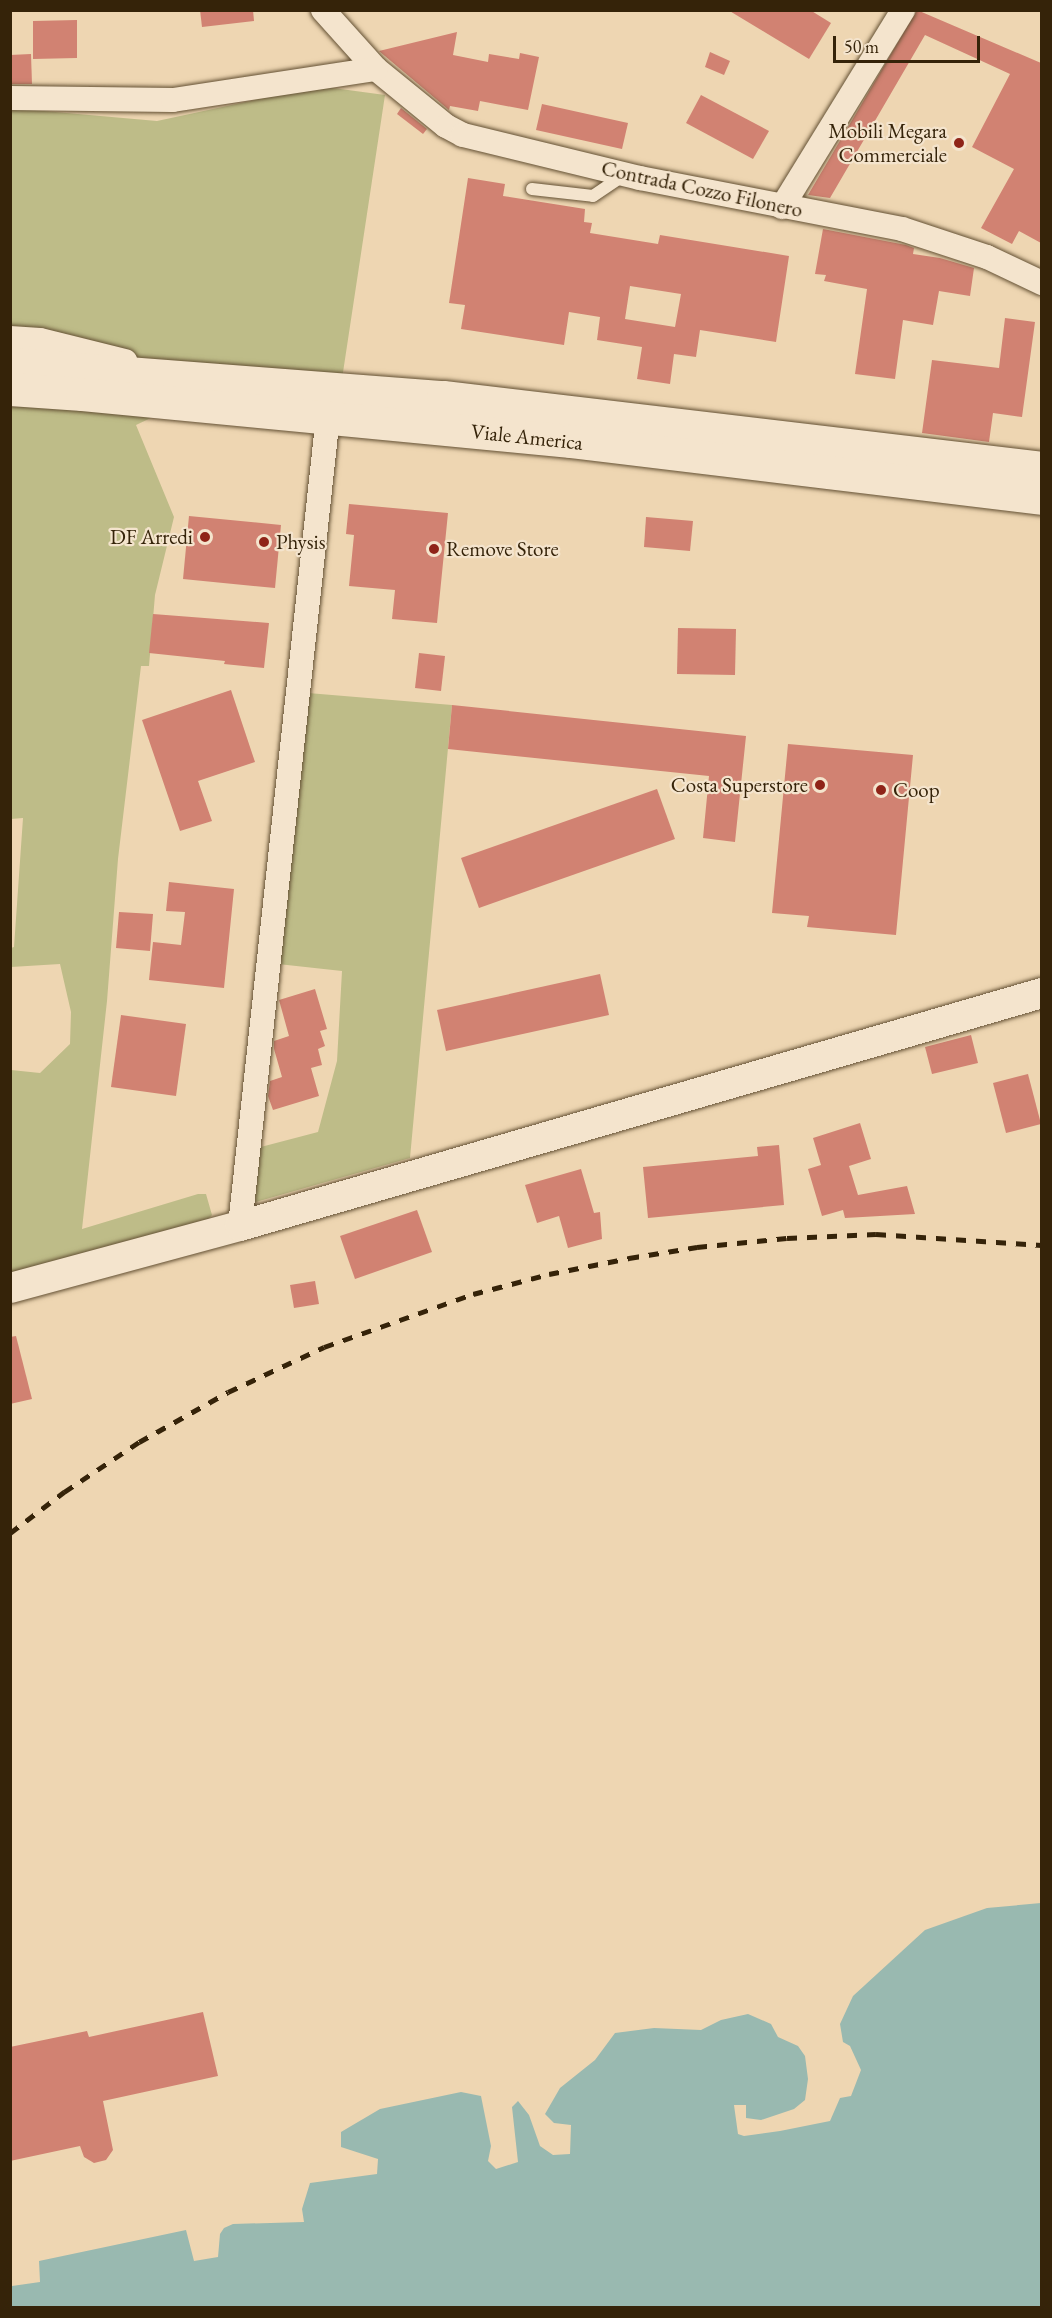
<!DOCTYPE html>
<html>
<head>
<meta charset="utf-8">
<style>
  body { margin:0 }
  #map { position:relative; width:1052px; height:2318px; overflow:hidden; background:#eed6b2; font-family:"EB Garamond",serif }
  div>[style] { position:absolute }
  .green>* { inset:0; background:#bebc88 }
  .water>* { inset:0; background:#99b9b0 }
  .building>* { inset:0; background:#d18272 }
  .roads { filter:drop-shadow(0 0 2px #635033) drop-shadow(0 0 2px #635033) }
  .service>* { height:12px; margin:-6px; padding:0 6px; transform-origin:6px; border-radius:6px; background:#f4e4cd }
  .minor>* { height:24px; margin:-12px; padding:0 12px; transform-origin:12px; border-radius:12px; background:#f4e4cd }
  .tertiary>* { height:30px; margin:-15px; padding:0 15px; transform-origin:15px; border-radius:15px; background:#f4e4cd }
  .secondary>* { height:33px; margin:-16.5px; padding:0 16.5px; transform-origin:16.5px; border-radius:16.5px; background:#f4e4cd }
  .rail>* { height:4.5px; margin-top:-2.25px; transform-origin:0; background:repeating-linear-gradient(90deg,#352309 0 10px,transparent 0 20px) }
  .dots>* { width:16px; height:16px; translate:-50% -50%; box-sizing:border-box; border:3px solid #f4e4cd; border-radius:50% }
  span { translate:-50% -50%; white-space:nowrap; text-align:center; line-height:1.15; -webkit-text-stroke:4.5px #f4e4cd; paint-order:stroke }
  .poi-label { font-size:21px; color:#352309 }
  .right { translate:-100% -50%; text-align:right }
  .left { translate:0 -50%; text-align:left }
  .street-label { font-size:21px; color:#352309 }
  .frame { position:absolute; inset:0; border:12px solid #352309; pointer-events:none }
  .scale { position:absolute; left:833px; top:36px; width:147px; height:27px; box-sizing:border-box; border:3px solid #352309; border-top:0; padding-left:8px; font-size:18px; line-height:21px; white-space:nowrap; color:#352309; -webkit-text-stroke:4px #f4e4cd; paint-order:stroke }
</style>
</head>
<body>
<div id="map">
  <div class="green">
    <i style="clip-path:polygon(333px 88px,385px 95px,342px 379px,143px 360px,11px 331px,10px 108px,157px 121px,301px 90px)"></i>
    <i style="clip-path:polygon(30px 405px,157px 415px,136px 425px,174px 517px,155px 595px,149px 666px,141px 666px,118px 859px,107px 1001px,82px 1229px,198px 1194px,206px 1194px,212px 1215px,206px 1222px,11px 1274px,11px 1070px,40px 1073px,70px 1044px,71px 1012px,60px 964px,11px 967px,11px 948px,14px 947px,23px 818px,11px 819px,11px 407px)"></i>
    <i style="clip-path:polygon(308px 693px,452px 705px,410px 1158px,252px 1203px,257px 1148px,318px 1132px,337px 1061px,342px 971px,278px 964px)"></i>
  </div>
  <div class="water">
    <i style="clip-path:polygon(1041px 1903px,1041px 2307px,11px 2307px,11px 2280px,12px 2286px,40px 2282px,39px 2261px,186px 2230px,194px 2261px,218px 2257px,220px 2234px,224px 2228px,233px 2224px,304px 2222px,302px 2209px,310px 2183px,377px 2174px,378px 2159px,341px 2147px,341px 2132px,380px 2109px,461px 2092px,481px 2096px,491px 2146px,488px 2161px,496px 2169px,518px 2162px,512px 2107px,518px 2101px,529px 2115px,540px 2146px,553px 2155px,570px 2154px,571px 2125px,554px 2123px,545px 2114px,560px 2088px,595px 2060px,615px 2033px,654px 2028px,701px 2030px,721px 2020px,748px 2014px,771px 2024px,778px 2037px,798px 2046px,805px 2056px,808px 2079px,805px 2100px,794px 2109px,761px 2120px,746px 2118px,746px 2105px,734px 2105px,738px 2134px,744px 2136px,780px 2131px,830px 2121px,840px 2098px,851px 2096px,861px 2070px,850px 2046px,843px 2042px,840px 2024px,853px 1996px,925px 1930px,987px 1908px)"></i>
  </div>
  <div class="building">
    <i style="clip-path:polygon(200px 10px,253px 10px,254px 21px,202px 27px)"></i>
    <i style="clip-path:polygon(728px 10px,810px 10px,831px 23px,809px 59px)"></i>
    <i style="clip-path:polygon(917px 10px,1041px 63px,1041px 243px,1019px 231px,1012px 244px,981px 228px,1014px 169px,972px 147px,1010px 74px,925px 35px,830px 198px,808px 195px)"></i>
    <i style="clip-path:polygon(77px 20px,77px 58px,33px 59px,33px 21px)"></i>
    <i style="clip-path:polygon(457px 32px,453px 55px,488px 62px,489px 54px,519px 59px,520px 53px,539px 57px,528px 110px,480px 101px,478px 111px,450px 106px,449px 110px,379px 51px)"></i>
    <i style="clip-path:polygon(710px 52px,730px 61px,724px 75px,705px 67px)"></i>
    <i style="clip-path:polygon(31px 54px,32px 84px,10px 84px,10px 55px)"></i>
    <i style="clip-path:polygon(701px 95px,769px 131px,753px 159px,686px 123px)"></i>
    <i style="clip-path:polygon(542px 104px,628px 123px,622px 149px,536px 130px)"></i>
    <i style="clip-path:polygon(401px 108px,427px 129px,423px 134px,397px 114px)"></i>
    <i style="clip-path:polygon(evenodd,468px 178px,505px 184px,503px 196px,585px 209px,584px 222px,592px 223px,590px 233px,658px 244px,660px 235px,789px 256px,776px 342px,700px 330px,696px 357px,674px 354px,670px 384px,637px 379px,642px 347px,597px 340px,600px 317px,569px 312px,564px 345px,461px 329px,465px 305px,449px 303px,468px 178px,630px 286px,681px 294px,675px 327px,625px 319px,630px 286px)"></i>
    <i style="clip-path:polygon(823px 229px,906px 245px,914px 248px,913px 254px,940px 258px,974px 268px,970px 296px,939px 291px,933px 325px,903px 320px,895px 379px,855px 374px,867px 289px,824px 281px,826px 275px,815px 274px)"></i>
    <i style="clip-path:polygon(1005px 318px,1035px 322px,1022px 417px,993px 413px,989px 442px,922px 433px,932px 360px,999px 368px)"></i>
    <i style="clip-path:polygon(349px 504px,448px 513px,437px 623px,392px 619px,395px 590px,349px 586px,354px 535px,346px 534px)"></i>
    <i style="clip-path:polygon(189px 516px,281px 525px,275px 588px,183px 579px)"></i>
    <i style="clip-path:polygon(646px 517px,693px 521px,690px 551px,644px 547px)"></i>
    <i style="clip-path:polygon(153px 614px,269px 623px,264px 668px,224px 664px,225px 661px,149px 653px)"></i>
    <i style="clip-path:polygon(678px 628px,736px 629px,735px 675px,677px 674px)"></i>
    <i style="clip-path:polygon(419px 653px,445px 656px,441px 691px,415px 688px)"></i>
    <i style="clip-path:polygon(231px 690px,255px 762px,198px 781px,212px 821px,180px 831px,142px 720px)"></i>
    <i style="clip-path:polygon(452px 705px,746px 736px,735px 842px,703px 838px,709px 776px,448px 749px)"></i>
    <i style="clip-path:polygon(788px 744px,913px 755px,896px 935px,807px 927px,809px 916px,772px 913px)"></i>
    <i style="clip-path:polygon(657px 789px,675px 839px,479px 908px,461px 858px)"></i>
    <i style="clip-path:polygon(169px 882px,234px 889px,224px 988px,149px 980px,153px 942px,181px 945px,185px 912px,166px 911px)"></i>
    <i style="clip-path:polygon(119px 912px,153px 914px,150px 951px,116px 948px)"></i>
    <i style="clip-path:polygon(600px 974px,609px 1015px,446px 1051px,437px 1010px)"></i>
    <i style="clip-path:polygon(315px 989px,327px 1029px,320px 1031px,325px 1046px,318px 1049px,322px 1065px,311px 1068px,319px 1096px,273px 1110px,268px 1096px,270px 1081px,282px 1077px,274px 1049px,274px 1041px,289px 1036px,279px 1000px)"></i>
    <i style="clip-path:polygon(121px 1015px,186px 1024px,176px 1096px,111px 1087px)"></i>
    <i style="clip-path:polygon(971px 1035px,978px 1063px,932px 1074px,925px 1047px)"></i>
    <i style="clip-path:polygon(1028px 1074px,1041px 1124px,1006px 1133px,993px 1083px)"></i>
    <i style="clip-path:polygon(860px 1123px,871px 1159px,849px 1166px,858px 1195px,907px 1186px,915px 1214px,845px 1218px,843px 1210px,822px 1216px,808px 1169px,821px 1165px,813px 1138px)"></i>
    <i style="clip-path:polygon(779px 1145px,784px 1205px,648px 1218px,643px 1167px,758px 1156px,757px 1147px)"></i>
    <i style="clip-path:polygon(581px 1169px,594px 1213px,600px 1212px,602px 1239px,568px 1248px,559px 1216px,537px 1223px,525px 1185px)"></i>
    <i style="clip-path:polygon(417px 1210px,432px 1252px,355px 1279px,340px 1236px)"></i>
    <i style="clip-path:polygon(315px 1281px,319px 1304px,294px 1308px,290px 1285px)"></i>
    <i style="clip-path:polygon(16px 1336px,32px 1399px,10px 1404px,10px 1337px)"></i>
    <i style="clip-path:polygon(203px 2012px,218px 2076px,103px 2101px,113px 2150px,106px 2160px,94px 2163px,84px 2157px,80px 2146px,10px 2161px,10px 2047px,87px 2031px,89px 2037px)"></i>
  </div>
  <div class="roads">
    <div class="service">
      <i style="left:532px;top:189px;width:61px;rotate:6.5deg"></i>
      <i style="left:593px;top:196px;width:37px;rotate:-34deg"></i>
    </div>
    <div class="minor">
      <i style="left:323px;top:10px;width:79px;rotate:48.1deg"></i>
      <i style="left:376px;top:69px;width:90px;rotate:39.2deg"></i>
      <i style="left:446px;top:126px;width:19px;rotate:28deg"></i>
      <i style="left:463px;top:135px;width:182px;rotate:13.7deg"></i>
      <i style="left:640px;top:178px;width:267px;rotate:11deg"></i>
      <i style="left:902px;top:229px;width:89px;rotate:18.2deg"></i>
      <i style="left:987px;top:257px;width:61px;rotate:25.3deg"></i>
      <i style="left:10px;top:98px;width:163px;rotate:0.7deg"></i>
      <i style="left:173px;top:100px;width:205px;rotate:-8.7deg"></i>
      <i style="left:782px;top:207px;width:231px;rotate:-58.4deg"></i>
      <i style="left:10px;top:338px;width:30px;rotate:4deg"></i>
      <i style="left:40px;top:340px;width:88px;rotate:13.9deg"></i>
      <i style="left:240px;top:1226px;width:815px;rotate:-83.8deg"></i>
    </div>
    <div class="tertiary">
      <i style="left:10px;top:1288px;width:238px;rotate:-15.1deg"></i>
      <i style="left:240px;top:1226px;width:835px;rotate:-16.2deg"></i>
    </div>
    <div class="secondary">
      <i style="left:10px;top:364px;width:434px;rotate:4.4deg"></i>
      <i style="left:443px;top:397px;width:603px;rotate:6.76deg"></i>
      <i style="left:10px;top:389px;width:72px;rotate:4deg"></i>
      <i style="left:82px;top:394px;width:491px;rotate:5.5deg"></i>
      <i style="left:571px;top:441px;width:474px;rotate:6.9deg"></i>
    </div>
  </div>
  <div class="rail">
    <i style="left:10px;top:1533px;width:68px;rotate:-37.2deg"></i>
    <i style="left:64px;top:1492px;width:90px;rotate:-33.7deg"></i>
    <i style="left:139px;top:1442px;width:102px;rotate:-29.3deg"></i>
    <i style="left:228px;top:1392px;width:106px;rotate:-25.1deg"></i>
    <i style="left:324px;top:1347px;width:158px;rotate:-19.6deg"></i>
    <i style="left:473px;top:1294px;width:79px;rotate:-14.7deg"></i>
    <i style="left:549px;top:1274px;width:82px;rotate:-11.3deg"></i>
    <i style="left:629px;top:1258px;width:69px;rotate:-9.2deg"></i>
    <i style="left:697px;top:1247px;width:90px;rotate:-5.7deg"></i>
    <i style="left:787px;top:1238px;width:89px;rotate:-2.6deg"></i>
    <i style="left:876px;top:1234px;width:166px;rotate:3.8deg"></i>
  </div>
  <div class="dots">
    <i style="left:959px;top:143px;background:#8f2418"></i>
    <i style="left:205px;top:537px;background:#8f2418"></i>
    <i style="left:264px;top:542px;background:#8f2418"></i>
    <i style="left:434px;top:549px;background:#8f2418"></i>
    <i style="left:820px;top:785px;background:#8f2418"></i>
    <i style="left:881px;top:790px;background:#8f2418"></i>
  </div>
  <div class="poi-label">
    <span class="right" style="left:947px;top:143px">Mobili Megara<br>Commerciale</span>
    <span class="right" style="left:193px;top:537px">DF Arredi</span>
    <span class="left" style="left:276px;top:542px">Physis</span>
    <span class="left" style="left:446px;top:549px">Remove Store</span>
    <span class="right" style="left:808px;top:785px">Costa Superstore</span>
    <span class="left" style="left:893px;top:790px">Coop</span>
  </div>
  <div class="street-label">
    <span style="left:702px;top:189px;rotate:12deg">Contrada Cozzo Filonero</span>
    <span style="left:527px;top:437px;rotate:6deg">Viale America</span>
  </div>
  <div class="frame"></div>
  <div class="scale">50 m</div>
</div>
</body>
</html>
